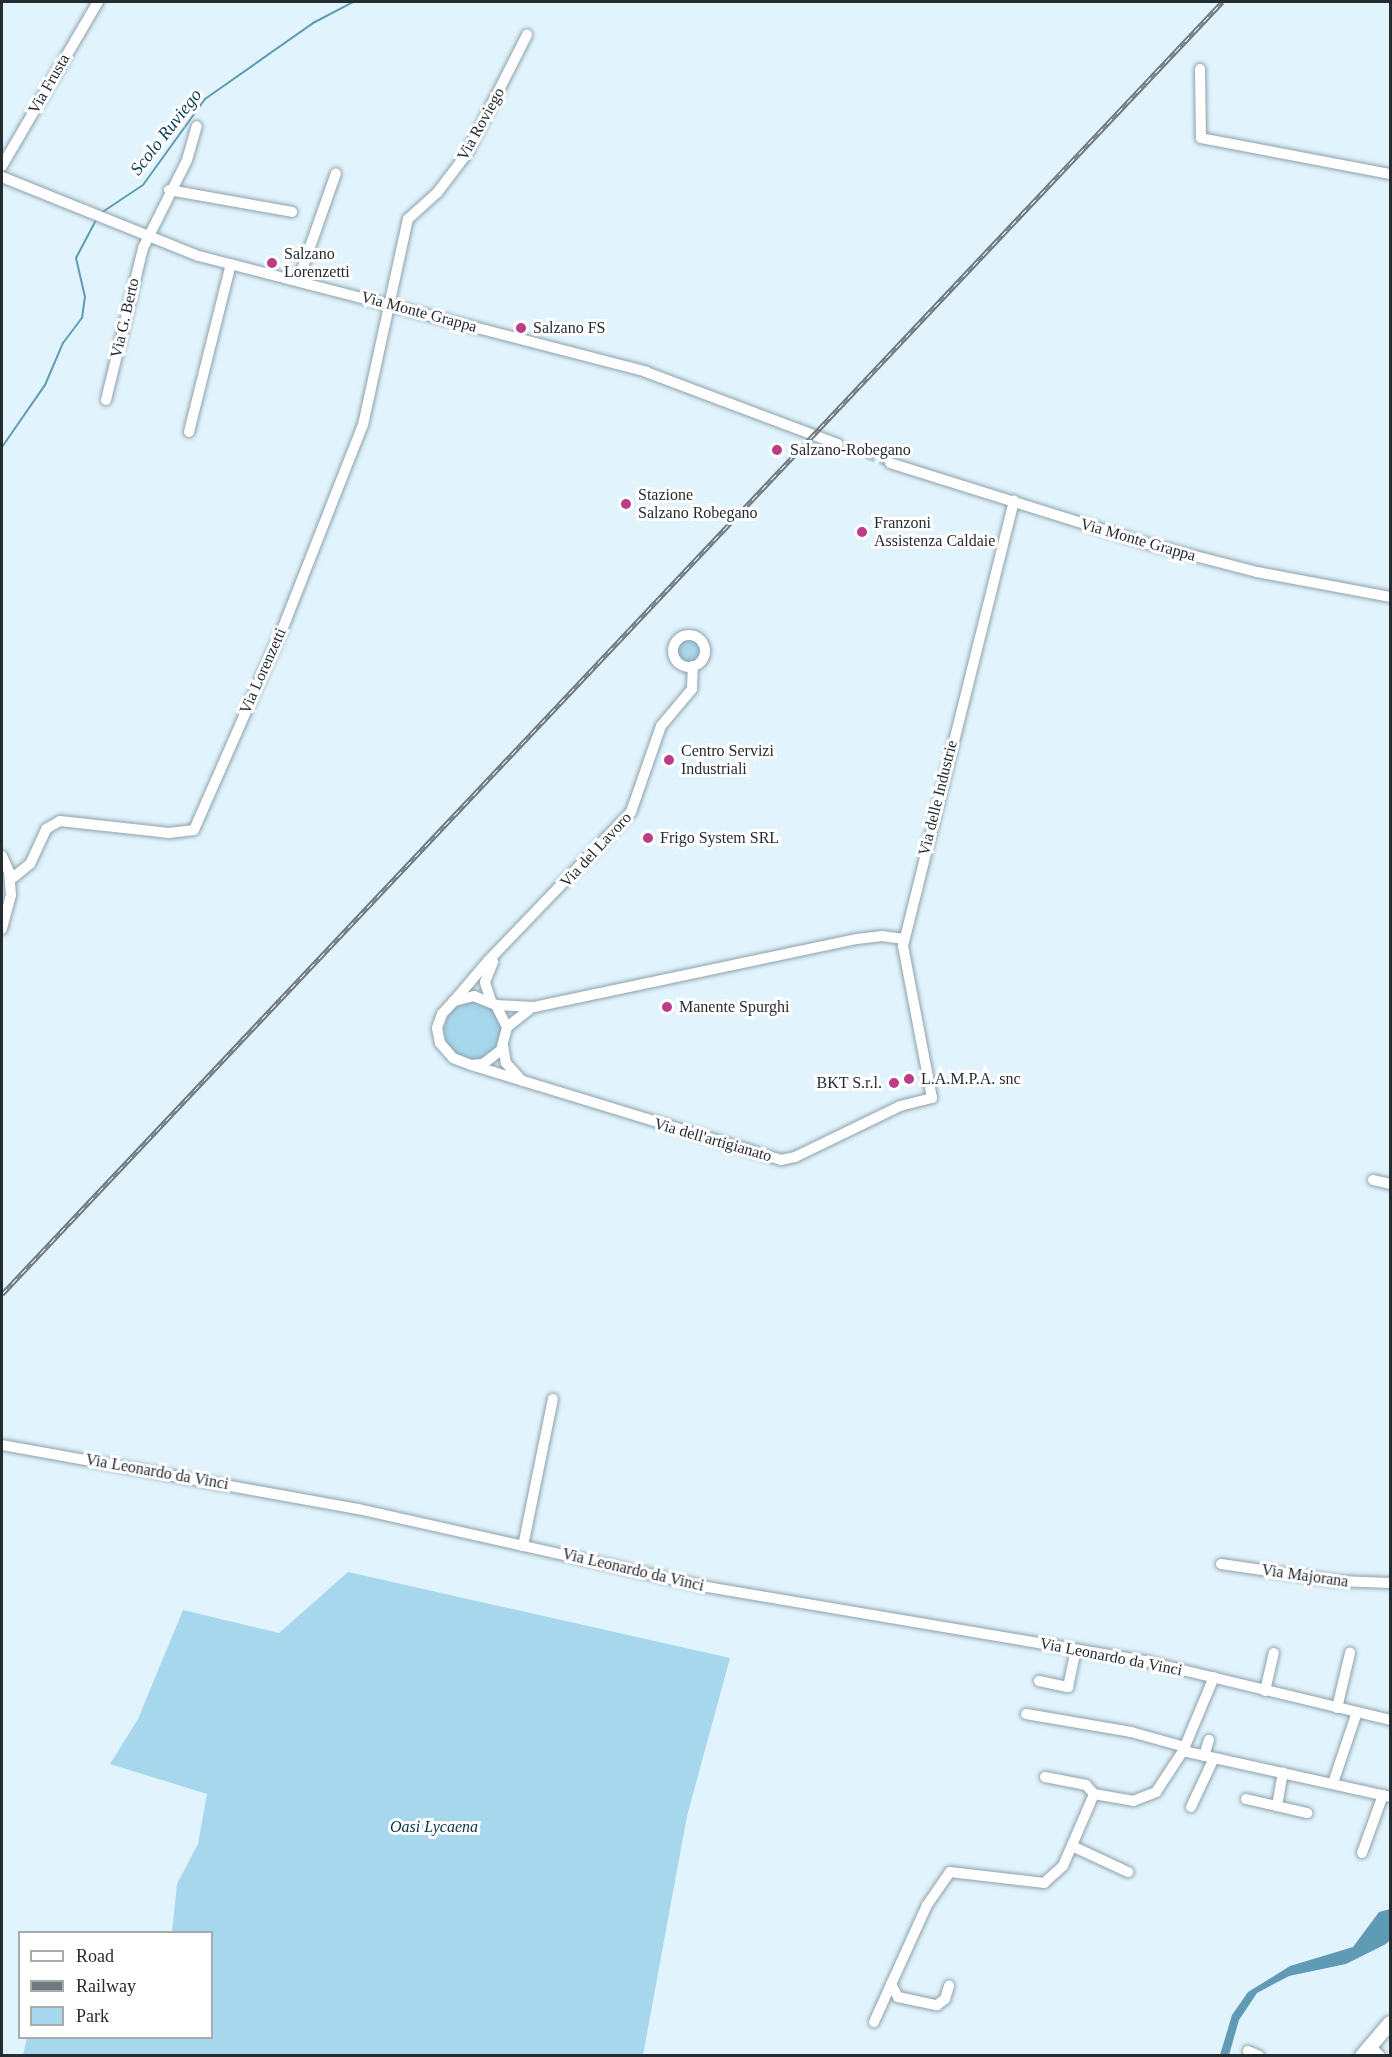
<!DOCTYPE html>
<html>
<head>
<meta charset="utf-8">
<style>
  body { margin:0 }
  #map { position:relative; width:1392px; height:2057px; overflow:hidden; background:#e1f4fe; font-family:Georgia,serif }
  div>[style] { position:absolute }
  .green>* { inset:0; background:#a7d7ed }
  .round { border-radius:50% }
  .water>* { inset:0; background:#5f9bb5 }
  .stream>* { height:2px; margin:-1px; padding:0 1px; transform-origin:1px; border-radius:1px; background:#5f9bb5 }
  .minor-tunnel>* { height:10px; margin-top:-5px; transform-origin:0; background:repeating-linear-gradient(90deg,#bbccd5 0 10px,transparent 0 15px) }
  .roads { filter:drop-shadow(0 0 2px #8fa1a9) drop-shadow(0 0 2px #8fa1a9) }
  .minor>* { height:10px; margin:-5px; padding:0 5px; transform-origin:5px; border-radius:5px; background:#fff }
  .minor>.ring { margin:-5px; padding:0; box-sizing:content-box; background:none; border:10px solid #fff; border-radius:50% }
  .major>* { height:14px; margin:-7px; padding:0 7px; transform-origin:7px; border-radius:7px; background:#fff }
  .rail>* { height:4.5px; margin-top:-2.25px; transform-origin:0; background:repeating-linear-gradient(90deg,#fff 0 7px,#6e7a80 0 14px); box-sizing:border-box; border-block:2px solid #6e7a80 }
  .dots>* { width:16px; height:16px; translate:-50% -50%; box-sizing:border-box; border:3px solid #fff; border-radius:50% }
  span { translate:-50% -50%; white-space:nowrap; text-align:center; line-height:1.15; -webkit-text-stroke:6px #fff; paint-order:stroke }
  .street-label { font-size:16px; color:#252c30 }
  .poi-label { font-size:16px; color:#252c30 }
  .left { translate:0 -50%; text-align:left }
  .right { translate:-100% -50%; text-align:right }
  .park-label { font-size:16px; color:#003548; font-style:italic }
  .water-label { font-size:18px; color:#083e51; font-style:italic }
  .frame { position:absolute; inset:0; border:3px solid #252c30; pointer-events:none }
  .legend { position:absolute; left:18px; top:1931px; width:195px; height:108px; box-sizing:border-box; background:#fff; border:2px solid #a8abac; margin:0; padding:8px 10px; list-style:none; font-size:18px; color:#252c30 }
  .legend li { display:flex; align-items:center; gap:12px; height:30px }
  .legend b { width:30px; border:2px solid #a8abac }
</style>
</head>
<body>
<div id="map">
  <div class="green">
    <i class="round" style="left:677px;top:639px;width:24px;height:24px"></i>
    <i class="round" style="left:444px;top:1002px;width:58px;height:58px"></i>
    <i style="clip-path:polygon(348px 1572px,730px 1658px,687px 1816px,643px 2055px,23px 2055px,27px 2038px,212px 2038px,212px 1932px,172px 1932px,177px 1884px,198px 1844px,207px 1794px,110px 1764px,138px 1719px,183px 1610px,279px 1633px)"></i>
  </div>
  <div class="water">
    <i style="clip-path:polygon(1390px 1909px,1390px 1940px,1386px 1944px,1346px 1964px,1289px 1976px,1257px 1993px,1239px 2020px,1229px 2055px,1220px 2055px,1232px 2015px,1248px 1992px,1290px 1966px,1353px 1947px,1379px 1912px)"></i>
  </div>
  <div class="stream">
    <i style="left:101px;top:213px;width:50px;rotate:-33.7deg"></i>
    <i style="left:143px;top:185px;width:106px;rotate:-54.2deg"></i>
    <i style="left:205px;top:99px;width:132px;rotate:-35.1deg"></i>
    <i style="left:313px;top:23px;width:45px;rotate:-27.7deg"></i>
    <i style="left:2px;top:447px;width:75px;rotate:-55.3deg"></i>
    <i style="left:45px;top:385px;width:46px;rotate:-66.8deg"></i>
    <i style="left:63px;top:343px;width:31px;rotate:-53deg"></i>
    <i style="left:82px;top:318px;width:21px;rotate:-82deg"></i>
    <i style="left:85px;top:297px;width:40px;rotate:-103deg"></i>
    <i style="left:76px;top:258px;width:43px;rotate:-62.2deg"></i>
  </div>
  <div class="minor-tunnel">
    <i style="left:838px;top:444px;width:55px;rotate:20.1deg"></i>
  </div>
  <div class="roads">
    <div class="minor">
      <i style="left:1200px;top:69px;width:69px;rotate:89.2deg"></i>
      <i style="left:1201px;top:138px;width:192px;rotate:10.8deg"></i>
      <i style="left:2px;top:166px;width:190px;rotate:-59.7deg"></i>
      <i style="left:2px;top:177px;width:212px;rotate:21.9deg"></i>
      <i style="left:199px;top:256px;width:462px;rotate:14.5deg"></i>
      <i style="left:646px;top:372px;width:205px;rotate:20.6deg"></i>
      <i style="left:169px;top:190px;width:125px;rotate:10.1deg"></i>
      <i style="left:298px;top:281px;width:114px;rotate:-70.6deg"></i>
      <i style="left:106px;top:400px;width:156px;rotate:-76.3deg"></i>
      <i style="left:143px;top:248px;width:98px;rotate:-63.4deg"></i>
      <i style="left:187px;top:160px;width:35px;rotate:-74deg"></i>
      <i style="left:189px;top:432px;width:173px;rotate:-76deg"></i>
      <i style="left:890px;top:463px;width:271px;rotate:17.4deg"></i>
      <i style="left:1149px;top:544px;width:112px;rotate:14.5deg"></i>
      <i style="left:1257px;top:572px;width:135px;rotate:10.6deg"></i>
      <i class="ring" style="left:673px;top:635px;width:22px;height:22px"></i>
      <i style="left:2px;top:856px;width:17px;rotate:66deg"></i>
      <i style="left:9px;top:872px;width:23px;rotate:85deg"></i>
      <i style="left:11px;top:895px;width:35px;rotate:105deg"></i>
      <i style="left:10px;top:880px;width:26px;rotate:-39deg"></i>
      <i style="left:30px;top:864px;width:38px;rotate:-65deg"></i>
      <i style="left:46px;top:829px;width:16px;rotate:-30deg"></i>
      <i style="left:60px;top:821px;width:110px;rotate:6.3deg"></i>
      <i style="left:169px;top:833px;width:25px;rotate:-7deg"></i>
      <i style="left:194px;top:830px;width:229px;rotate:-66.3deg"></i>
      <i style="left:286px;top:620px;width:210px;rotate:-68.5deg"></i>
      <i style="left:363px;top:425px;width:211px;rotate:-77.7deg"></i>
      <i style="left:408px;top:219px;width:39px;rotate:-42deg"></i>
      <i style="left:437px;top:193px;width:48px;rotate:-52.7deg"></i>
      <i style="left:466px;top:155px;width:135px;rotate:-63.1deg"></i>
      <i style="left:454px;top:1001px;width:52px;rotate:-49.6deg"></i>
      <i style="left:488px;top:961px;width:207px;rotate:-46.2deg"></i>
      <i style="left:631px;top:812px;width:91px;rotate:-70.8deg"></i>
      <i style="left:661px;top:726px;width:48px;rotate:-50deg"></i>
      <i style="left:692px;top:689px;width:23px;rotate:-88deg"></i>
      <i style="left:491px;top:1001px;width:20px;rotate:-108deg"></i>
      <i style="left:485px;top:982px;width:22px;rotate:-68deg"></i>
      <i style="left:496px;top:1005px;width:38px;rotate:3deg"></i>
      <i style="left:534px;top:1007px;width:330px;rotate:-11.9deg"></i>
      <i style="left:857px;top:939px;width:25px;rotate:-7deg"></i>
      <i style="left:882px;top:936px;width:22px;rotate:8deg"></i>
      <i style="left:507px;top:1027px;width:25px;rotate:-117deg"></i>
      <i style="left:496px;top:1005px;width:24px;rotate:-158deg"></i>
      <i style="left:474px;top:996px;width:21px;rotate:166deg"></i>
      <i style="left:454px;top:1001px;width:18px;rotate:133deg"></i>
      <i style="left:442px;top:1014px;width:15px;rotate:110deg"></i>
      <i style="left:437px;top:1028px;width:15px;rotate:79deg"></i>
      <i style="left:440px;top:1043px;width:20px;rotate:49deg"></i>
      <i style="left:453px;top:1058px;width:19px;rotate:21deg"></i>
      <i style="left:471px;top:1065px;width:12px;rotate:-5deg"></i>
      <i style="left:483px;top:1064px;width:23px;rotate:-38deg"></i>
      <i style="left:501px;top:1050px;width:24px;rotate:-75deg"></i>
      <i style="left:507px;top:1027px;width:29px;rotate:-38deg"></i>
      <i style="left:503px;top:1045px;width:18px;rotate:81deg"></i>
      <i style="left:506px;top:1063px;width:24px;rotate:48deg"></i>
      <i style="left:471px;top:1065px;width:324px;rotate:17deg"></i>
      <i style="left:781px;top:1160px;width:14px;rotate:-12deg"></i>
      <i style="left:795px;top:1157px;width:117px;rotate:-25.9deg"></i>
      <i style="left:900px;top:1106px;width:33px;rotate:-14deg"></i>
      <i style="left:932px;top:1098px;width:155px;rotate:-100.8deg"></i>
      <i style="left:903px;top:946px;width:459px;rotate:-76deg"></i>
      <i style="left:1373px;top:1180px;width:17px;rotate:13deg"></i>
      <i style="left:2px;top:1445px;width:362px;rotate:10.2deg"></i>
      <i style="left:358px;top:1509px;width:358px;rotate:12.6deg"></i>
      <i style="left:707px;top:1587px;width:448px;rotate:9.6deg"></i>
      <i style="left:1149px;top:1662px;width:248px;rotate:13.5deg"></i>
      <i style="left:523px;top:1546px;width:150px;rotate:-78.5deg"></i>
      <i style="left:1221px;top:1564px;width:118px;rotate:8.3deg"></i>
      <i style="left:1338px;top:1581px;width:52px;rotate:2.2deg"></i>
      <i style="left:1039px;top:1681px;width:30px;rotate:12deg"></i>
      <i style="left:1068px;top:1687px;width:38px;rotate:-78deg"></i>
      <i style="left:1265px;top:1691px;width:39px;rotate:-77deg"></i>
      <i style="left:1337px;top:1708px;width:57px;rotate:-76.7deg"></i>
      <i style="left:1026px;top:1714px;width:107px;rotate:9.7deg"></i>
      <i style="left:1131px;top:1732px;width:56px;rotate:15.5deg"></i>
      <i style="left:1183px;top:1751px;width:212px;rotate:12.5deg"></i>
      <i style="left:1204px;top:1756px;width:17px;rotate:-73deg"></i>
      <i style="left:1045px;top:1777px;width:42px;rotate:11deg"></i>
      <i style="left:1086px;top:1785px;width:12px;rotate:48deg"></i>
      <i style="left:1333px;top:1783px;width:75px;rotate:-71.3deg"></i>
      <i style="left:1246px;top:1799px;width:63px;rotate:12.9deg"></i>
      <i style="left:1277px;top:1806px;width:34px;rotate:-80deg"></i>
      <i style="left:1191px;top:1807px;width:54px;rotate:-64.9deg"></i>
      <i style="left:1072px;top:1846px;width:62px;rotate:24.9deg"></i>
      <i style="left:1362px;top:1853px;width:62px;rotate:-70.1deg"></i>
      <i style="left:891px;top:1984px;width:15px;rotate:62deg"></i>
      <i style="left:898px;top:1997px;width:40px;rotate:12deg"></i>
      <i style="left:937px;top:2005px;width:10px;rotate:-37deg"></i>
      <i style="left:945px;top:1999px;width:14px;rotate:-73deg"></i>
      <i style="left:874px;top:2022px;width:128px;rotate:-65.6deg"></i>
      <i style="left:927px;top:1905px;width:40px;rotate:-55.1deg"></i>
      <i style="left:950px;top:1872px;width:95px;rotate:6.7deg"></i>
      <i style="left:1044px;top:1883px;width:25px;rotate:-42deg"></i>
      <i style="left:1063px;top:1866px;width:78px;rotate:-66.7deg"></i>
      <i style="left:1094px;top:1794px;width:40px;rotate:10deg"></i>
      <i style="left:1133px;top:1801px;width:25px;rotate:-21deg"></i>
      <i style="left:1156px;top:1792px;width:49px;rotate:-56.6deg"></i>
      <i style="left:1183px;top:1751px;width:80px;rotate:-67.3deg"></i>
      <i style="left:1370px;top:2046px;width:14px;rotate:45deg"></i>
      <i style="left:1248px;top:2051px;width:12px;rotate:24deg"></i>
    </div>
    <div class="major">
      <i style="left:1362px;top:2056px;width:43px;rotate:-49.7deg"></i>
    </div>
  </div>
  <div class="rail">
    <i style="left:2px;top:1294px;width:1777px;rotate:-46.64deg"></i>
  </div>
  <div class="dots">
    <i style="left:272px;top:263px;background:#bc3c86"></i>
    <i style="left:521px;top:328px;background:#bc3c86"></i>
    <i style="left:777px;top:450px;background:#bc3c86"></i>
    <i style="left:626px;top:504px;background:#bc3c86"></i>
    <i style="left:862px;top:532px;background:#bc3c86"></i>
    <i style="left:669px;top:760px;background:#bc3c86"></i>
    <i style="left:648px;top:838px;background:#bc3c86"></i>
    <i style="left:667px;top:1007px;background:#bc3c86"></i>
    <i style="left:909px;top:1079px;background:#bc3c86"></i>
    <i style="left:894px;top:1083px;background:#bc3c86"></i>
  </div>
  <div class="street-label">
    <span style="left:49px;top:84px;rotate:-60deg">Via Frusta</span>
    <span style="left:481px;top:124px;rotate:-61deg">Via Roviego</span>
    <span style="left:419px;top:312px;rotate:15deg">Via Monte Grappa</span>
    <span style="left:125px;top:318px;rotate:-77deg">Via G. Berto</span>
    <span style="left:1138px;top:540px;rotate:16deg">Via Monte Grappa</span>
    <span style="left:263px;top:671px;rotate:-66deg">Via Lorenzetti</span>
    <span style="left:938px;top:798px;rotate:-76deg">Via delle Industrie</span>
    <span style="left:596px;top:850px;rotate:-47deg">Via del Lavoro</span>
    <span style="left:713px;top:1140px;rotate:16deg">Via dell'artigianato</span>
    <span style="left:157px;top:1472px;rotate:10deg">Via Leonardo da Vinci</span>
    <span style="left:633px;top:1570px;rotate:13deg">Via Leonardo da Vinci</span>
    <span style="left:1305px;top:1576px;rotate:8deg">Via Majorana</span>
    <span style="left:1111px;top:1657px;rotate:11deg">Via Leonardo da Vinci</span>
  </div>
  <div class="poi-label">
    <span class="left" style="left:284px;top:263px">Salzano<br>Lorenzetti</span>
    <span class="left" style="left:533px;top:328px">Salzano FS</span>
    <span class="left" style="left:790px;top:450px">Salzano-Robegano</span>
    <span class="left" style="left:638px;top:504px">Stazione<br>Salzano Robegano</span>
    <span class="left" style="left:874px;top:532px">Franzoni<br>Assistenza Caldaie</span>
    <span class="left" style="left:681px;top:760px">Centro Servizi<br>Industriali</span>
    <span class="left" style="left:660px;top:838px">Frigo System SRL</span>
    <span class="left" style="left:679px;top:1007px">Manente Spurghi</span>
    <span class="left" style="left:921px;top:1079px">L.A.M.P.A. snc</span>
    <span class="right" style="left:882px;top:1083px">BKT S.r.l.</span>
  </div>
  <div class="park-label">
    <span style="left:434px;top:1827px">Oasi Lycaena</span>
  </div>
  <div class="water-label">
    <span style="left:166px;top:132px;rotate:-52deg">Scolo Ruviego</span>
  </div>
  <div class="frame"></div>
  <ul class="legend">
  <li><b style="height:8px;background:#fff"></b>Road</li>
  <li><b style="height:8px;background:#6e7a80"></b>Railway</li>
  <li><b style="height:16px;background:#a7d7ed"></b>Park</li>
  </ul>
</div>
</body>
</html>
